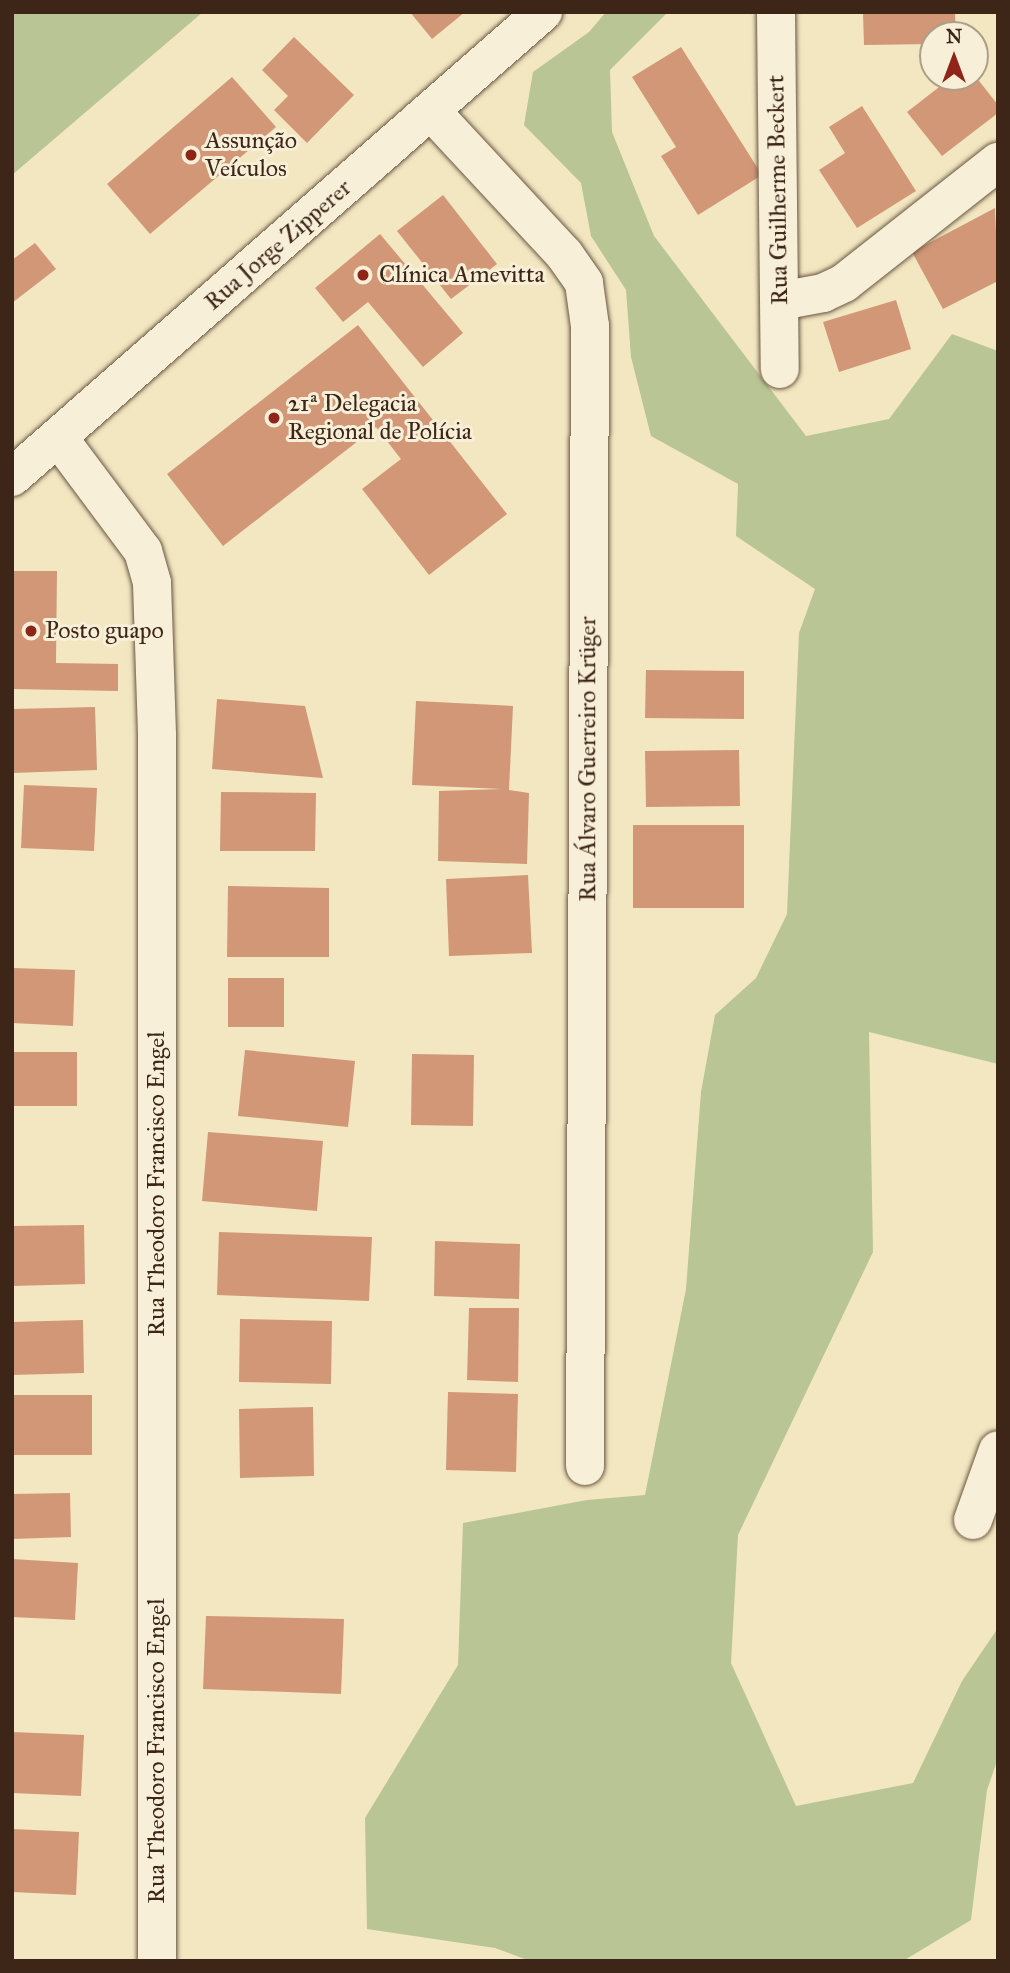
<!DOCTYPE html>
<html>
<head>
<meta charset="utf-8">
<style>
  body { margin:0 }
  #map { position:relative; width:1010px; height:1973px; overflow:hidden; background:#f2e7c1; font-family:"IM FELL Great Primer",serif }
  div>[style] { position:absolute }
  .green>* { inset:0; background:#b9c594 }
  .building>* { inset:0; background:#d19777 }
  .roads { filter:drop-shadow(0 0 2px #6a5642) drop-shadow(0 0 2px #6a5642) }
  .minor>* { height:38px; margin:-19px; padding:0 19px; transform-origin:19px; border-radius:19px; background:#f7efd7 }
  .secondary>* { height:38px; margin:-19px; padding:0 19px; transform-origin:19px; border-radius:19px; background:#f7efd7 }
  .dots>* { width:19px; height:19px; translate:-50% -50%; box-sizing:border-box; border:4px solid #f7efd7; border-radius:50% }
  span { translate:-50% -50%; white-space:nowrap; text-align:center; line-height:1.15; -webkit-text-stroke:6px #f7efd7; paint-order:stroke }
  .poi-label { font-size:24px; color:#3d2517 }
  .left { translate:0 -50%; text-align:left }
  .street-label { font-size:24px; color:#3d2517 }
  .frame { position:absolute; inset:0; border:14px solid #3d2517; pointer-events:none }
  .north { position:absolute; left:919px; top:21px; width:70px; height:70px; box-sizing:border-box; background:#f7efd7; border:2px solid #ad9e8a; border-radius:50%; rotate:0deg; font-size:19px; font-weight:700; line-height:28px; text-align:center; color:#3d2517 }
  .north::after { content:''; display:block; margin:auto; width:24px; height:32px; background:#8f2418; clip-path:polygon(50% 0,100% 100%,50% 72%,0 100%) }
</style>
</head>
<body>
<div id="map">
  <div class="green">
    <i style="clip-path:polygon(12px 12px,203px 12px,12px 175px)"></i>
    <i style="clip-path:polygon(606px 12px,668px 12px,610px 70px,612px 132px,654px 236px,806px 436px,889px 419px,952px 334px,998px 351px,998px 1064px,869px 1032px,873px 1252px,738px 1535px,731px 1663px,796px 1806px,913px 1783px,962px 1681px,998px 1628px,998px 1758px,987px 1790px,971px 1920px,903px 1961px,530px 1961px,495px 1948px,367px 1929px,365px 1818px,458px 1665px,463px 1523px,587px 1500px,645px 1495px,686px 1289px,701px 1092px,715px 1015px,756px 978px,787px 914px,799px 633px,815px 589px,736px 536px,738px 484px,651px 436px,631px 357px,626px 290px,591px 236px,581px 183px,524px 125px,533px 72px,589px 32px)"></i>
  </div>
  <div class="building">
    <i style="clip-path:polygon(410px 12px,465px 12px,432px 39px)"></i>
    <i style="clip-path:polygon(863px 12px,955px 12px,956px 35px,933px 35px,933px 44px,864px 45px)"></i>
    <i style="clip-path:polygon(294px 37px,354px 95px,307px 143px,274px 110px,288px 96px,262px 70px)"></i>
    <i style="clip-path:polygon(681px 47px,762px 175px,698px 215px,661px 156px,676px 147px,632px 77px)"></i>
    <i style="clip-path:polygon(232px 77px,276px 127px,150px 234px,107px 184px)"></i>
    <i style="clip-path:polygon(952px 77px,976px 77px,998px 105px,998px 113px,942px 156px,907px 112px)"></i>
    <i style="clip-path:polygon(862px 106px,916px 191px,857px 228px,819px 170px,845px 153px,829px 127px)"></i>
    <i style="clip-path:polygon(443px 195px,497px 264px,451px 299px,397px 231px)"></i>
    <i style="clip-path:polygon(995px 208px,998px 281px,943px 309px,912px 252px)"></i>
    <i style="clip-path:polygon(380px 234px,463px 333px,423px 367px,368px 302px,343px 322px,315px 288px)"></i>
    <i style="clip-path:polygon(35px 243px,56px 269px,12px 303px,12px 260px)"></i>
    <i style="clip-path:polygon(896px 300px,911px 349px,839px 372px,823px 322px)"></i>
    <i style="clip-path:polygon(358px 325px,507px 514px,429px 575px,362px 489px,401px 459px,376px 427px,223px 546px,167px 474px)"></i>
    <i style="clip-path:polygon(12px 571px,57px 571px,56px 663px,118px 664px,118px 691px,12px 689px)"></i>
    <i style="clip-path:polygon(646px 670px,744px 671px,744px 719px,645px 718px)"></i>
    <i style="clip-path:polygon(217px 699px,305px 706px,323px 778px,212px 769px)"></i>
    <i style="clip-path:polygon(416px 701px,513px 706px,509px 790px,529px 793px,527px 864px,438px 861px,439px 791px,502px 789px,412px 785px)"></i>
    <i style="clip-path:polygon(95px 707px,97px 770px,12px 773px,12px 709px)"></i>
    <i style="clip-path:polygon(739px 750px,740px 806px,646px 807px,645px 751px)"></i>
    <i style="clip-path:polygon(24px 785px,97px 788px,94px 851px,21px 848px)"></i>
    <i style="clip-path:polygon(221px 792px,316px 793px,315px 851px,220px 851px)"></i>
    <i style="clip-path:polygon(633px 825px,744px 825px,744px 908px,633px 908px)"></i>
    <i style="clip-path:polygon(528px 875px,532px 953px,449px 956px,446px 879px)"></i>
    <i style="clip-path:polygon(228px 886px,329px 888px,329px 957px,227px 957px)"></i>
    <i style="clip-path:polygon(12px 968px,75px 970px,73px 1026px,12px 1023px)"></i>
    <i style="clip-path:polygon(228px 978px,284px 978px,284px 1027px,228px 1027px)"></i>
    <i style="clip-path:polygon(245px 1050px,355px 1061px,348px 1127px,238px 1116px)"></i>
    <i style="clip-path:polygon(12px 1052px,77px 1052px,77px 1106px,12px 1106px)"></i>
    <i style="clip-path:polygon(412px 1054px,474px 1055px,473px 1126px,411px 1125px)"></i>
    <i style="clip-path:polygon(208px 1132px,323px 1141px,317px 1211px,202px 1201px)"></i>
    <i style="clip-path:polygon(84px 1225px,85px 1284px,12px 1286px,12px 1226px)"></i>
    <i style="clip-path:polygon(219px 1232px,372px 1237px,369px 1301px,217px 1295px)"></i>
    <i style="clip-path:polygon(435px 1241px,520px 1244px,519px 1299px,434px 1296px)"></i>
    <i style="clip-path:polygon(469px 1308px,519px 1308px,518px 1382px,467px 1380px)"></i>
    <i style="clip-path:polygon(240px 1319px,332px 1321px,331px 1384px,239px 1382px)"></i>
    <i style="clip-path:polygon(83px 1320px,84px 1373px,12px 1375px,12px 1322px)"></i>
    <i style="clip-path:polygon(448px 1392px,518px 1394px,516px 1472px,446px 1470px)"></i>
    <i style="clip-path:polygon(12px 1395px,92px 1395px,92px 1455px,12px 1455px)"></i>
    <i style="clip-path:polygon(313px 1407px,314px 1476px,240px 1478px,239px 1409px)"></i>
    <i style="clip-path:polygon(70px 1493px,71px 1537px,12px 1539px,12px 1494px)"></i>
    <i style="clip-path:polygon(12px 1559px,78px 1563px,75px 1620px,12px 1617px)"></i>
    <i style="clip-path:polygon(206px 1616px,344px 1619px,341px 1694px,203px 1689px)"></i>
    <i style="clip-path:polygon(12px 1732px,84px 1735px,81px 1796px,12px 1793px)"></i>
    <i style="clip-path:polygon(12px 1829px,79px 1832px,76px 1895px,12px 1892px)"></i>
  </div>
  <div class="roads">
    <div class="minor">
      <i style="left:776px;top:12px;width:357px;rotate:89.4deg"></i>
      <i style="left:431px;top:111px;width:195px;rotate:47.1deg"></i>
      <i style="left:564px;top:254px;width:35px;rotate:55deg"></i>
      <i style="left:584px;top:283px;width:43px;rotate:82.1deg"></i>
      <i style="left:590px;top:326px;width:1140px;rotate:90.25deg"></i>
      <i style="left:780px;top:301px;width:44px;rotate:-10.5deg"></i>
      <i style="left:823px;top:293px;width:23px;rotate:-25deg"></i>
      <i style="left:844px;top:283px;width:196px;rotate:-38.2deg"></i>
      <i style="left:58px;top:437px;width:142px;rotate:53.3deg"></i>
      <i style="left:143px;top:551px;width:33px;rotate:74deg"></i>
      <i style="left:152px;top:583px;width:153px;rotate:88.1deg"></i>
      <i style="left:157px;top:736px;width:1225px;rotate:90deg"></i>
      <i style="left:973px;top:1520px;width:74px;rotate:-70.3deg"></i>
    </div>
    <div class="secondary">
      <i style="left:12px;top:477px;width:706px;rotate:-41.21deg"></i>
    </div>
  </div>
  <div class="dots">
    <i style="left:191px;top:155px;background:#8f2418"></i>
    <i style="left:363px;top:275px;background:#8f2418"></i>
    <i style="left:274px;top:418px;background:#8f2418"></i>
    <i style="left:31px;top:631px;background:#8f2418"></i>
  </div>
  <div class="poi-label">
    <span class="left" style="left:205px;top:155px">Assunção<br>Veículos</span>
    <span class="left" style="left:379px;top:275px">Clínica Amevitta</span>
    <span class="left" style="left:288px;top:418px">21ª Delegacia<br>Regional de Polícia</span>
    <span class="left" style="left:45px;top:631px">Posto guapo</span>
  </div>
  <div class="street-label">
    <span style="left:778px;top:190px;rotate:-91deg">Rua Guilherme Beckert</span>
    <span style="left:278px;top:245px;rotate:-41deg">Rua Jorge Zipperer</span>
    <span style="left:588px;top:759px;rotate:-90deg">Rua Álvaro Guerreiro Krüger</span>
    <span style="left:157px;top:1184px;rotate:-90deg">Rua Theodoro Francisco Engel</span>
    <span style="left:157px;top:1751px;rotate:-90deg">Rua Theodoro Francisco Engel</span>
  </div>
  <div class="frame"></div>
  <div class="north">N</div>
</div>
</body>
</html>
